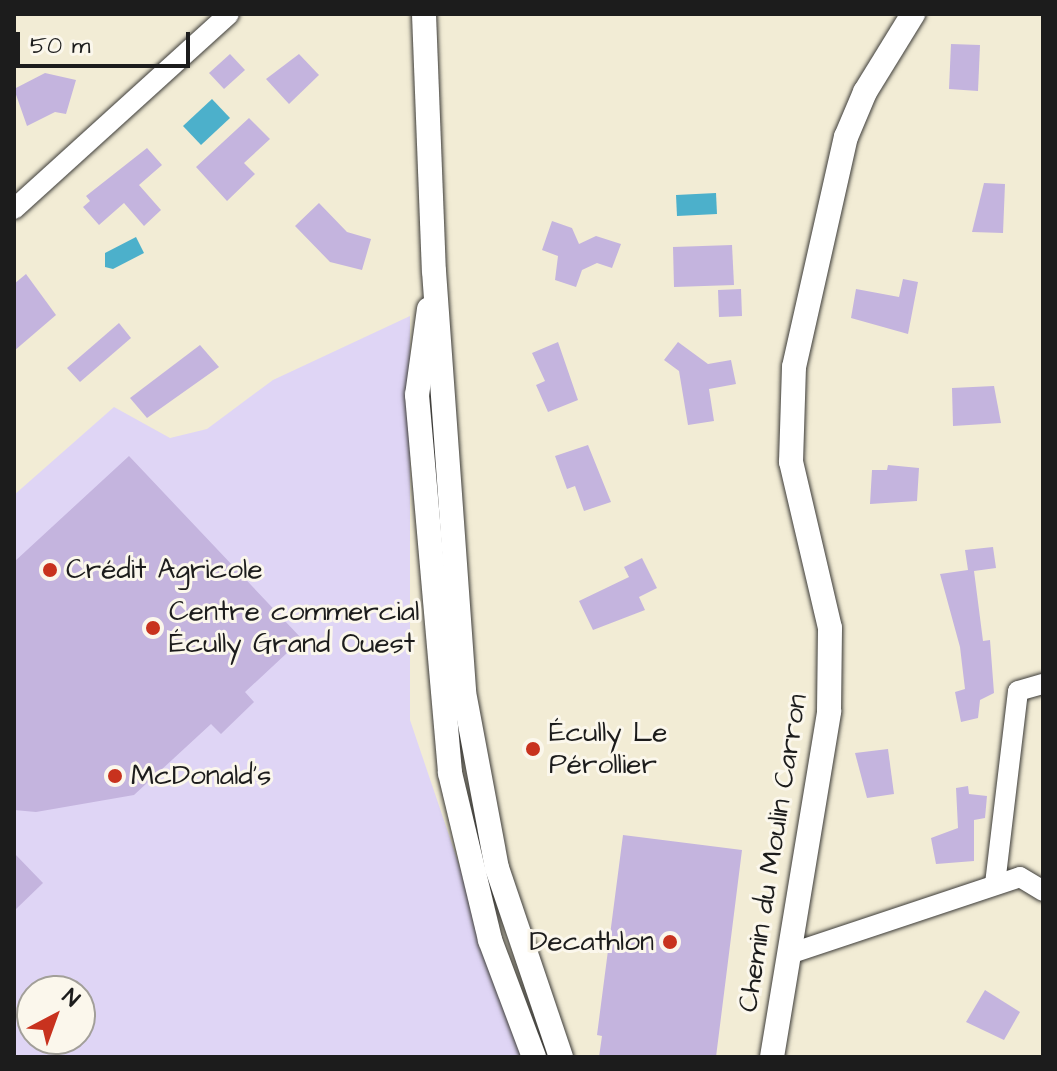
<!DOCTYPE html>
<html>
<head>
<meta charset="utf-8">
<style>
  body { margin:0 }
  #map { position:relative; width:1057px; height:1071px; overflow:hidden; background:#f2ecd5; font-family:"Architects Daughter",sans-serif }
  div>[style] { position:absolute }
  .built>* { inset:0; background:#dfd5f5 }
  .water>* { inset:0; background:#4cb0cb }
  .building>* { inset:0; background:#c4b4de }
  .roads { filter:drop-shadow(0 0 2px #3c3b38) drop-shadow(0 0 2px #3c3b38) }
  .minor>* { height:20px; margin:-10px; padding:0 10px; transform-origin:10px; border-radius:10px; background:#fff }
  .tertiary>* { height:24px; margin:-12px; padding:0 12px; transform-origin:12px; border-radius:12px; background:#fff }
  .dots>* { width:22px; height:22px; translate:-50% -50%; box-sizing:border-box; border:4px solid #fbf7ec; border-radius:50% }
  span { translate:-50% -50%; white-space:nowrap; text-align:center; line-height:1.15; -webkit-text-stroke:6px #fbf7ec; paint-order:stroke }
  .poi-label { font-size:28px; color:#1c1c1c }
  .left { translate:0 -50%; text-align:left }
  .right { translate:-100% -50%; text-align:right }
  .street-label { font-size:28px; color:#1c1c1c }
  .frame { position:absolute; inset:0; border:16px solid #1c1c1c; pointer-events:none }
  .north { position:absolute; left:16px; top:975px; width:80px; height:80px; box-sizing:border-box; background:#fbf7ec; border:2px solid #a29f99; border-radius:50%; rotate:41deg; font-size:22px; font-weight:700; line-height:32px; text-align:center; color:#1c1c1c }
  .north::after { content:''; display:block; margin:auto; width:28px; height:36px; background:#c8321e; clip-path:polygon(50% 0,100% 100%,50% 72%,0 100%) }
  .scale { position:absolute; left:16px; top:32px; width:174px; height:36px; box-sizing:border-box; border:4px solid #1c1c1c; border-top:0; padding-left:10px; font-size:24px; line-height:28px; white-space:nowrap; color:#1c1c1c; -webkit-text-stroke:6px #fbf7ec; paint-order:stroke }
</style>
</head>
<body>
<div id="map">
  <div class="built">
    <i style="clip-path:polygon(evenodd,410px 316px,410px 720px,524px 1057px,14px 1057px,14px 495px,114px 407px,170px 438px,207px 429px,273px 380px,410px 316px,32px 991px,80px 991px,80px 1039px,32px 1039px,32px 991px)"></i>
  </div>
  <div class="water">
    <i style="clip-path:polygon(212px 99px,230px 118px,201px 145px,183px 126px)"></i>
    <i style="clip-path:polygon(716px 193px,717px 214px,677px 216px,676px 195px)"></i>
    <i style="clip-path:polygon(136px 237px,144px 253px,113px 269px,105px 267px,105px 253px)"></i>
  </div>
  <div class="building">
    <i style="clip-path:polygon(951px 44px,980px 45px,978px 91px,949px 89px)"></i>
    <i style="clip-path:polygon(230px 54px,245px 70px,224px 89px,209px 73px)"></i>
    <i style="clip-path:polygon(299px 54px,319px 75px,289px 104px,266px 79px)"></i>
    <i style="clip-path:polygon(45px 73px,76px 80px,66px 114px,55px 112px,27px 126px,14px 89px)"></i>
    <i style="clip-path:polygon(249px 118px,270px 139px,244px 163px,255px 174px,227px 201px,196px 167px)"></i>
    <i style="clip-path:polygon(147px 148px,162px 165px,139px 185px,161px 210px,144px 226px,124px 203px,99px 225px,83px 207px,90px 201px,86px 196px)"></i>
    <i style="clip-path:polygon(984px 183px,1005px 184px,1003px 233px,972px 232px)"></i>
    <i style="clip-path:polygon(319px 203px,347px 232px,371px 239px,362px 270px,330px 262px,295px 226px)"></i>
    <i style="clip-path:polygon(552px 221px,572px 228px,579px 244px,596px 236px,621px 244px,612px 268px,597px 263px,582px 270px,576px 287px,555px 280px,558px 256px,542px 250px)"></i>
    <i style="clip-path:polygon(732px 245px,734px 285px,674px 287px,673px 247px)"></i>
    <i style="clip-path:polygon(26px 274px,56px 315px,14px 351px,14px 284px)"></i>
    <i style="clip-path:polygon(903px 279px,918px 282px,908px 334px,851px 318px,856px 289px,899px 297px)"></i>
    <i style="clip-path:polygon(741px 289px,742px 316px,719px 317px,718px 290px)"></i>
    <i style="clip-path:polygon(119px 323px,131px 338px,80px 382px,67px 368px)"></i>
    <i style="clip-path:polygon(558px 342px,578px 400px,548px 412px,536px 385px,545px 381px,532px 353px)"></i>
    <i style="clip-path:polygon(678px 342px,708px 364px,731px 360px,736px 384px,709px 389px,714px 421px,688px 425px,679px 371px,664px 360px)"></i>
    <i style="clip-path:polygon(200px 345px,219px 367px,147px 418px,130px 398px)"></i>
    <i style="clip-path:polygon(994px 386px,1001px 423px,953px 426px,952px 388px)"></i>
    <i style="clip-path:polygon(588px 445px,611px 502px,584px 511px,575px 486px,567px 489px,555px 456px)"></i>
    <i style="clip-path:polygon(129px 456px,302px 639px,245px 692px,254px 702px,221px 734px,211px 724px,134px 795px,36px 812px,14px 810px,14px 562px)"></i>
    <i style="clip-path:polygon(888px 465px,919px 468px,917px 501px,870px 504px,872px 470px,887px 470px)"></i>
    <i style="clip-path:polygon(993px 547px,996px 568px,974px 571px,983px 641px,990px 640px,994px 693px,980px 700px,978px 718px,961px 722px,955px 692px,965px 689px,960px 647px,940px 574px,968px 570px,965px 550px)"></i>
    <i style="clip-path:polygon(642px 558px,657px 588px,639px 597px,645px 610px,593px 630px,579px 601px,629px 577px,624px 567px)"></i>
    <i style="clip-path:polygon(888px 749px,894px 794px,867px 798px,855px 753px)"></i>
    <i style="clip-path:polygon(968px 786px,969px 794px,987px 796px,985px 818px,974px 820px,974px 861px,936px 864px,931px 838px,958px 828px,956px 788px)"></i>
    <i style="clip-path:polygon(623px 835px,742px 850px,716px 1057px,599px 1057px,602px 1036px,597px 1035px)"></i>
    <i style="clip-path:polygon(14px 853px,43px 883px,14px 911px)"></i>
    <i style="clip-path:polygon(985px 990px,1020px 1012px,1004px 1040px,966px 1022px)"></i>
  </div>
  <div class="roads">
    <div class="minor">
      <i style="left:14px;top:209px;width:290px;rotate:-42.2deg"></i>
      <i style="left:995px;top:884px;width:194px;rotate:-83.2deg"></i>
      <i style="left:1018px;top:691px;width:26px;rotate:-16deg"></i>
      <i style="left:789px;top:954px;width:243px;rotate:-18.4deg"></i>
      <i style="left:1020px;top:877px;width:27px;rotate:31deg"></i>
    </div>
    <div class="tertiary">
      <i style="left:424px;top:14px;width:257px;rotate:87.8deg"></i>
      <i style="left:434px;top:271px;width:422px;rotate:85.9deg"></i>
      <i style="left:464px;top:692px;width:179px;rotate:79.4deg"></i>
      <i style="left:497px;top:868px;width:200px;rotate:71.3deg"></i>
      <i style="left:429px;top:309px;width:87px;rotate:97.9deg"></i>
      <i style="left:417px;top:395px;width:379px;rotate:85deg"></i>
      <i style="left:450px;top:773px;width:172px;rotate:76.5deg"></i>
      <i style="left:490px;top:940px;width:125px;rotate:69.4deg"></i>
      <i style="left:772px;top:1057px;width:351px;rotate:-80.6deg"></i>
      <i style="left:829px;top:711px;width:83px;rotate:-89.3deg"></i>
      <i style="left:830px;top:628px;width:171px;rotate:-103.2deg"></i>
      <i style="left:791px;top:462px;width:95px;rotate:-88.2deg"></i>
      <i style="left:794px;top:367px;width:236px;rotate:-77.3deg"></i>
      <i style="left:846px;top:137px;width:49px;rotate:-67.1deg"></i>
      <i style="left:865px;top:92px;width:92px;rotate:-58.4deg"></i>
    </div>
  </div>
  <div class="dots">
    <i style="left:50px;top:570px;background:#c8321e"></i>
    <i style="left:153px;top:628px;background:#c8321e"></i>
    <i style="left:533px;top:749px;background:#c8321e"></i>
    <i style="left:115px;top:776px;background:#c8321e"></i>
    <i style="left:670px;top:942px;background:#c8321e"></i>
  </div>
  <div class="poi-label">
    <span class="left" style="left:66px;top:570px">Crédit Agricole</span>
    <span class="left" style="left:169px;top:628px">Centre commercial<br>Écully Grand Ouest</span>
    <span class="left" style="left:549px;top:749px">Écully Le<br>Pérollier</span>
    <span class="left" style="left:131px;top:776px">McDonald's</span>
    <span class="right" style="left:654px;top:942px">Decathlon</span>
  </div>
  <div class="street-label">
    <span style="left:773px;top:853px;rotate:-81deg">Chemin du Moulin Carron</span>
  </div>
  <div class="frame"></div>
  <div class="north">N</div>
  <div class="scale">50 m</div>
</div>
</body>
</html>
